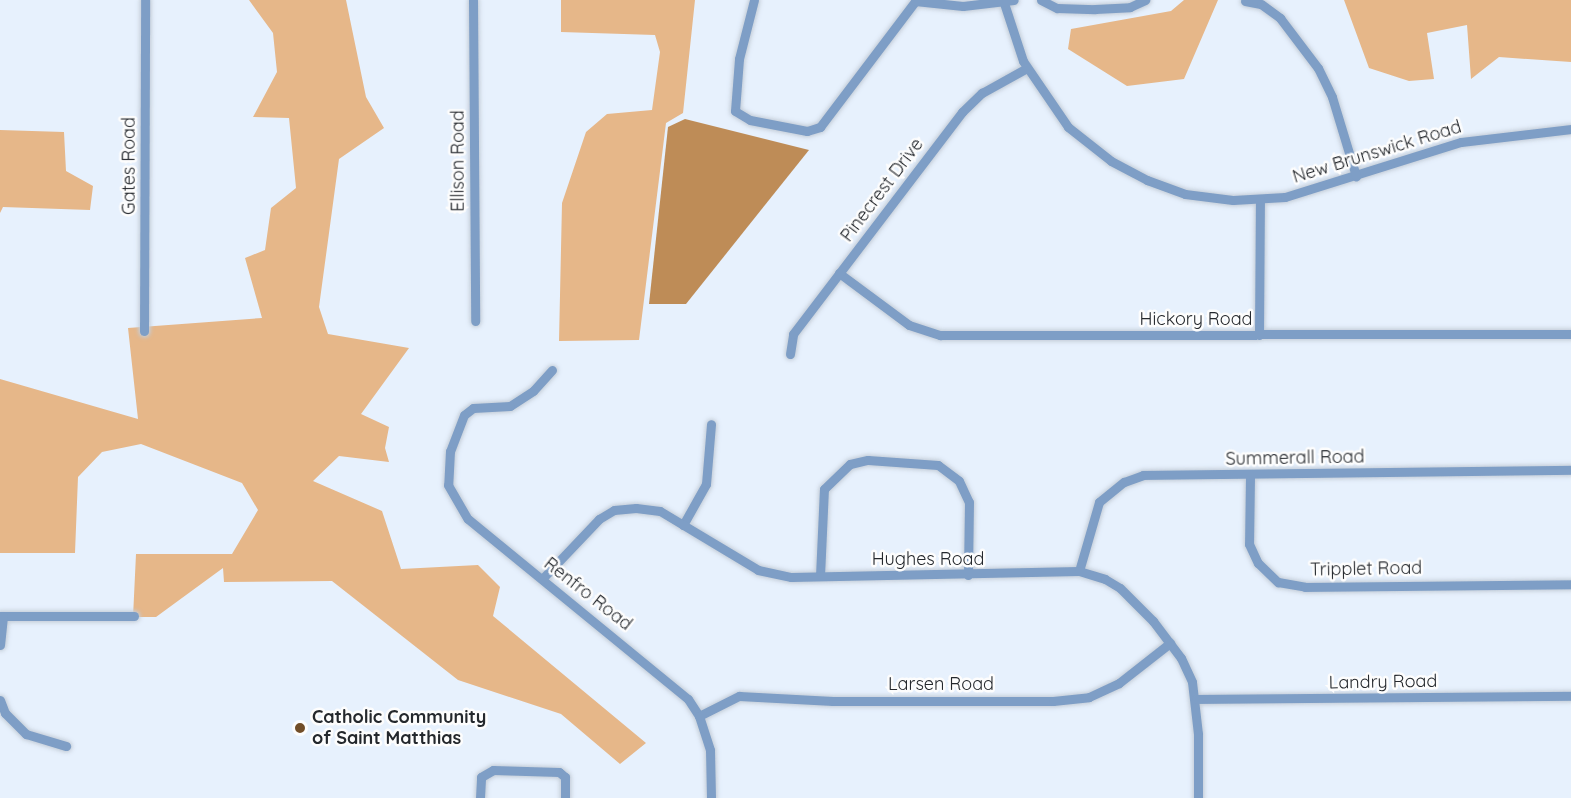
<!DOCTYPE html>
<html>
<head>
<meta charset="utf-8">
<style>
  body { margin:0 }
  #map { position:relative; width:1571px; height:798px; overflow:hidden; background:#e7f1fd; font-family:Quicksand,sans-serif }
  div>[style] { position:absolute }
  .green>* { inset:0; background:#e6b789 }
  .water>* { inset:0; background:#be8c57 }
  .roads { filter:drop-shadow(0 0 2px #c4cdd8) drop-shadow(0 0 2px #c4cdd8) }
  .minor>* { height:9px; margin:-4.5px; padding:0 4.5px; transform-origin:4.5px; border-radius:4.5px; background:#7e9ec6 }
  .dots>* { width:16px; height:16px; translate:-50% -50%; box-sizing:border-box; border:3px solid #fdfdfd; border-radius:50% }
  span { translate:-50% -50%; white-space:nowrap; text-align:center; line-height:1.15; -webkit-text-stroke:5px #fdfdfd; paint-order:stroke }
  .street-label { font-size:18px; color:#24282d }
  .poi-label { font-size:18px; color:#24282d; font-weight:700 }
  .left { translate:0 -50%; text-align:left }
</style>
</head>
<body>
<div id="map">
  <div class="green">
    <i style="clip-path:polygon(249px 0,346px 0,366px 97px,384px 128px,339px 159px,319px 307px,328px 334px,409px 348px,361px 414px,389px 427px,385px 448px,389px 462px,339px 456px,313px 481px,382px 511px,401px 569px,478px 565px,500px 587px,493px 616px,646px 743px,620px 764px,561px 714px,458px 680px,332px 581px,224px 582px,223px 568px,156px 617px,133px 617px,136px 554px,232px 554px,258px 510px,242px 483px,141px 444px,102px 452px,78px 477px,75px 553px,0 553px,0 379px,138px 419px,128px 328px,262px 318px,245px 258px,265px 250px,271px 208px,296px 188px,289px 118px,253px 117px,277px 72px,273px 33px)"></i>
    <i style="clip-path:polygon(561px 0,695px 0,683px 113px,666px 123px,639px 340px,559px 341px,562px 203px,586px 132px,607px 114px,652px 110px,660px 52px,655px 35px,561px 32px)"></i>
    <i style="clip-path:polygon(1184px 0,1218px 0,1184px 79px,1127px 86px,1068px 49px,1071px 29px,1171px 11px)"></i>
    <i style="clip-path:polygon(1344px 0,1571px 0,1571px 62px,1499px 57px,1471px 79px,1467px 25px,1427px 33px,1434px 79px,1409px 81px,1369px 68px)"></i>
    <i style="clip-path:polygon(0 130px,64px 132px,66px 171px,93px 186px,90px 210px,3px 207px,0 213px)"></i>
  </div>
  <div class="water">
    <i style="clip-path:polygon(685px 119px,809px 150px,686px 304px,649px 304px,668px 127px)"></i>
  </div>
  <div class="roads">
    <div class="minor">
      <i style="left:473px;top:0;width:321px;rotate:89.6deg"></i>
      <i style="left:754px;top:0;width:61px;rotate:104.3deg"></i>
      <i style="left:739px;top:59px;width:52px;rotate:94.4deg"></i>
      <i style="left:735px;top:111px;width:17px;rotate:31deg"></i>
      <i style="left:750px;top:120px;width:58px;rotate:10.9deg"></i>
      <i style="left:807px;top:131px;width:14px;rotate:-17deg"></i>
      <i style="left:820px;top:127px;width:159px;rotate:-52.9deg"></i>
      <i style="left:1003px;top:0;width:64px;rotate:71.8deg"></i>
      <i style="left:1023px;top:61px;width:80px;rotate:55.7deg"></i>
      <i style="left:1068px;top:127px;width:55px;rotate:38.3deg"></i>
      <i style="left:1111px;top:161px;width:41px;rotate:27.8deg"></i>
      <i style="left:1147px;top:180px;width:40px;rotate:20.2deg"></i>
      <i style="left:1185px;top:194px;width:48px;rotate:7.1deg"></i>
      <i style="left:1233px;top:200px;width:52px;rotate:-3.3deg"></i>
      <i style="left:1285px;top:197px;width:184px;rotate:-17.4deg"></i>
      <i style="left:1461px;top:142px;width:111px;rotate:-6.7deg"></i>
      <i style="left:1041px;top:0;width:18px;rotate:27deg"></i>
      <i style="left:1057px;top:8px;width:38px;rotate:2deg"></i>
      <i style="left:1095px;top:9px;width:35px;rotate:-3deg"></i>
      <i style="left:1130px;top:7px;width:17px;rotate:-25deg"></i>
      <i style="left:915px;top:1px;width:48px;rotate:5.9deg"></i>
      <i style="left:963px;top:6px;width:51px;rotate:-6.7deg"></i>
      <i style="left:1245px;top:1px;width:16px;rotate:11deg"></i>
      <i style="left:1261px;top:4px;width:24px;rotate:36deg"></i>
      <i style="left:1280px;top:18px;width:63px;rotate:52.8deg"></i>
      <i style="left:1318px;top:68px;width:32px;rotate:64deg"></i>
      <i style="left:1332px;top:97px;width:83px;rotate:73.1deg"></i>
      <i style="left:839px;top:273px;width:87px;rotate:36.6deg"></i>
      <i style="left:909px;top:325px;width:33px;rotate:18deg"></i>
      <i style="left:940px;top:335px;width:631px;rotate:-0.09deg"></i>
      <i style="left:144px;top:331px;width:331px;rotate:-89.8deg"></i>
      <i style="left:1259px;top:335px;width:136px;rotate:-89.6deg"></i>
      <i style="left:790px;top:354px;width:20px;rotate:-81deg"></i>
      <i style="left:793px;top:334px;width:279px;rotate:-52.7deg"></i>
      <i style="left:962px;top:112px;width:28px;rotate:-44deg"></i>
      <i style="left:982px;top:93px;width:51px;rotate:-29.1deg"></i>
      <i style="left:552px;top:370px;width:28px;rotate:132deg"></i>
      <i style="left:533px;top:391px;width:27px;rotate:147deg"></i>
      <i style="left:510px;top:406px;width:37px;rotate:177deg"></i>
      <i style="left:473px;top:408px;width:11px;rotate:142deg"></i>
      <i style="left:464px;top:415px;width:39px;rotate:111deg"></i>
      <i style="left:450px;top:451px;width:34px;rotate:93deg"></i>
      <i style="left:448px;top:485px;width:39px;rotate:60deg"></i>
      <i style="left:468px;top:519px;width:284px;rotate:39.3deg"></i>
      <i style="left:688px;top:699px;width:20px;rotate:57deg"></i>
      <i style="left:699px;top:716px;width:36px;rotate:72deg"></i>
      <i style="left:710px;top:750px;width:48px;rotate:88.8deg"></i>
      <i style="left:1250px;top:476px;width:68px;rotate:90.8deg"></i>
      <i style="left:1249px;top:544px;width:21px;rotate:65deg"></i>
      <i style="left:1258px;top:563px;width:28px;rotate:44deg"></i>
      <i style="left:1278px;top:582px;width:27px;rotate:10deg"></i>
      <i style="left:1305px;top:587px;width:266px;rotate:-0.6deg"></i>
      <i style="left:683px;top:525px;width:47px;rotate:-60.7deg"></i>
      <i style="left:706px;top:484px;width:60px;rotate:-85.2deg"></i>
      <i style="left:1079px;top:571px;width:72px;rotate:-73.8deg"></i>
      <i style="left:1099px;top:502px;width:32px;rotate:-39deg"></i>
      <i style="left:1124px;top:482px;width:20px;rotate:-20deg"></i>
      <i style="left:1143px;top:475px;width:428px;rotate:-0.7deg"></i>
      <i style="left:820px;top:576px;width:87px;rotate:-87.4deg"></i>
      <i style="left:824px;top:489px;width:36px;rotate:-44deg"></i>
      <i style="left:850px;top:464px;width:18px;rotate:-13deg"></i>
      <i style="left:868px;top:460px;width:70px;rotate:4.1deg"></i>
      <i style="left:938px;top:465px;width:26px;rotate:37deg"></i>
      <i style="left:959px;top:481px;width:23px;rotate:65deg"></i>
      <i style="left:969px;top:502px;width:73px;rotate:90.8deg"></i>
      <i style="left:542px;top:579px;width:83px;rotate:-46.5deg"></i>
      <i style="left:599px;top:519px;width:17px;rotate:-31deg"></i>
      <i style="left:614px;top:510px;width:22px;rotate:-5deg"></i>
      <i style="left:636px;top:508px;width:24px;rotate:7deg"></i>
      <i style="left:660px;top:511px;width:114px;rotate:31deg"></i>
      <i style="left:758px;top:570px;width:34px;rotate:12deg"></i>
      <i style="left:791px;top:577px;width:288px;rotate:-1.2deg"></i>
      <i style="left:1079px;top:571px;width:27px;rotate:17deg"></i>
      <i style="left:1105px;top:579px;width:17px;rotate:31deg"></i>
      <i style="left:1120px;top:588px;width:47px;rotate:45deg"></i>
      <i style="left:1153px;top:621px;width:46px;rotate:52.9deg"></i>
      <i style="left:1181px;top:658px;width:26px;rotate:65deg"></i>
      <i style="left:1192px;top:682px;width:52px;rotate:83.4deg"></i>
      <i style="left:1198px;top:734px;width:64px;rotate:90deg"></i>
      <i style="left:0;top:616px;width:134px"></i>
      <i style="left:0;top:645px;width:29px;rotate:-84deg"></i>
      <i style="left:1196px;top:699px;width:375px;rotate:-0.5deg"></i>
      <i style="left:0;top:700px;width:14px;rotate:69deg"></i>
      <i style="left:5px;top:713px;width:30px;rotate:45deg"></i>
      <i style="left:26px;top:734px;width:42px;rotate:16.7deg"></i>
      <i style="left:699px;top:716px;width:45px;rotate:-26.6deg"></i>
      <i style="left:739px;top:696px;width:94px;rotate:3deg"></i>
      <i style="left:833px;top:701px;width:220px"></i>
      <i style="left:1053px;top:701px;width:36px;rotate:-6deg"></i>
      <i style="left:1089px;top:697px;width:33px;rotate:-25deg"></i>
      <i style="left:1119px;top:683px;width:65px;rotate:-38.1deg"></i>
      <i style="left:480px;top:798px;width:21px;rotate:-87deg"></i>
      <i style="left:481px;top:777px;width:14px;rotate:-30deg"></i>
      <i style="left:493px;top:770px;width:66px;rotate:1.7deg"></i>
      <i style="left:559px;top:772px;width:8px;rotate:40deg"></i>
      <i style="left:565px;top:777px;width:21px;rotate:90deg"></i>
    </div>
  </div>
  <div class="dots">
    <i style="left:300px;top:728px;background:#724e28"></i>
  </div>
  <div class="street-label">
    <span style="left:1377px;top:152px;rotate:-17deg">New Brunswick Road</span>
    <span style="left:458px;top:161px;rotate:-90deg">Ellison Road</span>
    <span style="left:129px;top:166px;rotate:-90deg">Gates Road</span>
    <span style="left:882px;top:190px;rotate:-53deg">Pinecrest Drive</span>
    <span style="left:1196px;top:319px">Hickory Road</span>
    <span style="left:1295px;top:458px;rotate:-1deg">Summerall Road</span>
    <span style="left:928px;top:559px">Hughes Road</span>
    <span style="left:1366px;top:569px;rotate:-1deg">Tripplet Road</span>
    <span style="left:588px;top:594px;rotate:38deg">Renfro Road</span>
    <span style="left:1383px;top:682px;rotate:-1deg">Landry Road</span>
    <span style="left:941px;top:684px">Larsen Road</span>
  </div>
  <div class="poi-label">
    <span class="left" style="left:312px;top:728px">Catholic Community<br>of Saint Matthias</span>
  </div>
</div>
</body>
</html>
